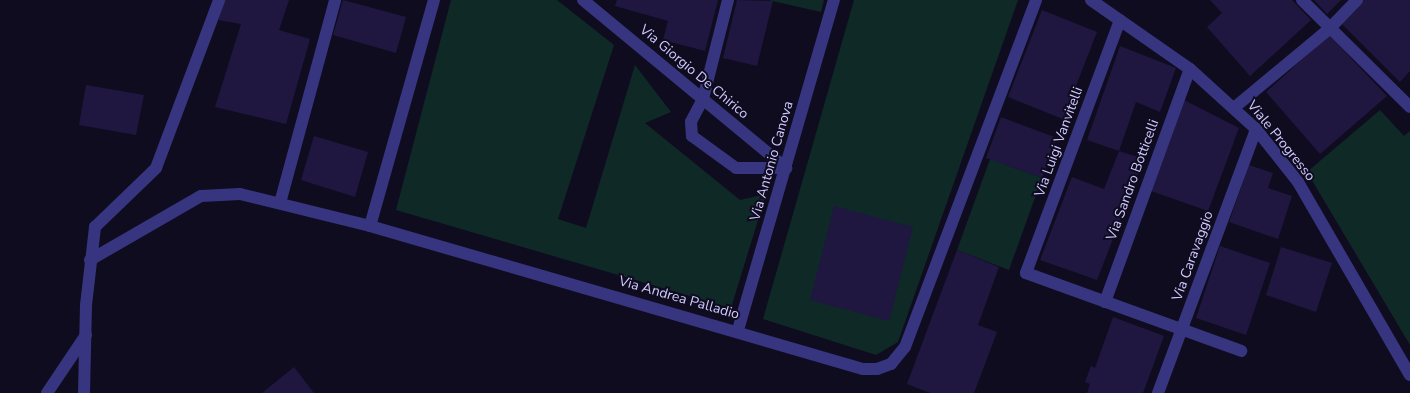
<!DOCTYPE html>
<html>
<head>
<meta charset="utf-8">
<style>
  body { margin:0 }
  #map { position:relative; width:1410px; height:393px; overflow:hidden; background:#0f0c1f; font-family:"Nunito Sans",sans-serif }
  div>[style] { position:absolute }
  .green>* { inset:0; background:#0f2927 }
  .building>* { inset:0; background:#1f1740 }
  .minor>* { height:12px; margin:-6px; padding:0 6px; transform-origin:6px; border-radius:6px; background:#37357f }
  span { translate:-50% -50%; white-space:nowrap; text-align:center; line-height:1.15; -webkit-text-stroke:4px #0f0c1f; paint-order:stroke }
  .street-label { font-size:14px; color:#cfc9ff }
</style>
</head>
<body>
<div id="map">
  <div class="green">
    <i style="clip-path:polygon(451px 0,557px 0,614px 45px,558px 219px,586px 228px,635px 65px,671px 112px,645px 123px,740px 200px,766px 194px,731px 308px,396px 210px)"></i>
    <i style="clip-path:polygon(768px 0,824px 0,821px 12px)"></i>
    <i style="clip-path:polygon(854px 0,1018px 0,898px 342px,876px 355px,763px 319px)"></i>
    <i style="clip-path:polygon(1380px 110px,1404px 136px,1410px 131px,1410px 345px,1307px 172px)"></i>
    <i style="clip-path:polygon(990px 159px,1042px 178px,1009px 270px,957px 250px)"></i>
  </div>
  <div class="building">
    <i style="clip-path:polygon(224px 0,289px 0,279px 30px,310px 39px,286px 124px,215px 107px,241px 24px,218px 20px)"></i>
    <i style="clip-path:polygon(343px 0,406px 17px,396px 53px,333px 35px)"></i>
    <i style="clip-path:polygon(617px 0,718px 0,705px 51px,663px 40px,668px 21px,615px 6px)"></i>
    <i style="clip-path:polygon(737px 0,773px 1px,757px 66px,723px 58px)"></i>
    <i style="clip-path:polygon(1210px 0,1292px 0,1311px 20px,1250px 76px,1207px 27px,1222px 13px)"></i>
    <i style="clip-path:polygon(1314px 0,1341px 0,1327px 14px)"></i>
    <i style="clip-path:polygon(1364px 0,1410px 0,1410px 71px,1400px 82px,1342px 24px)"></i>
    <i style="clip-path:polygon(1042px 10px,1097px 32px,1063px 119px,1008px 97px)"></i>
    <i style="clip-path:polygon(1329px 35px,1387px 96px,1320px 154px,1266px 92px)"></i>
    <i style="clip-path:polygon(1120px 46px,1176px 68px,1160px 112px,1136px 102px,1119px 151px,1144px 159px,1097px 280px,1040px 260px,1072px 177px,1104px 189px,1119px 151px,1087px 140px)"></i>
    <i style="clip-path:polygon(86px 85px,144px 95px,136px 135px,79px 125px)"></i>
    <i style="clip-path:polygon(1184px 100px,1239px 128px,1208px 211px,1151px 191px)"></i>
    <i style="clip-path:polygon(1001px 117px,1057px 138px,1042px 178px,986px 158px)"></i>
    <i style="clip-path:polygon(314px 136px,368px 152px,355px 197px,301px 180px)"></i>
    <i style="clip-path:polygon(1249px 165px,1273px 173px,1268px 188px,1292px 196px,1278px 239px,1229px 222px)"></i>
    <i style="clip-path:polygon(834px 206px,913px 227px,889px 321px,810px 300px)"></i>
    <i style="clip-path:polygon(1220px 246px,1270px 263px,1246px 335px,1196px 318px)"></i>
    <i style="clip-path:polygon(1281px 247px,1332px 263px,1316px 312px,1266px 295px)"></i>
    <i style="clip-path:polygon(957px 250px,999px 267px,978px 325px,997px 332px,974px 393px,930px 393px,907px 384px)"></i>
    <i style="clip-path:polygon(1113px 317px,1164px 336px,1143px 393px,1087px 393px,1090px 384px,1085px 382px,1091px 366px,1095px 368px)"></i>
    <i style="clip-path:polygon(294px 367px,314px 393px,262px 393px)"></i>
  </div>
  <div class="minor">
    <i style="left:583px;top:0;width:264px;rotate:39.6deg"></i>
    <i style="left:728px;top:0;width:102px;rotate:104.2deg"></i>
    <i style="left:703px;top:99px;width:26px;rotate:118deg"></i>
    <i style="left:691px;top:122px;width:14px;rotate:86deg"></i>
    <i style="left:692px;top:136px;width:54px;rotate:36deg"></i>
    <i style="left:736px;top:168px;width:50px"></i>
    <i style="left:1091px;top:0;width:121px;rotate:34.9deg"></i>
    <i style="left:1190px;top:69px;width:89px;rotate:42.3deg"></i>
    <i style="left:1256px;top:129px;width:68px;rotate:51.6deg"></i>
    <i style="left:1298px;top:182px;width:223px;rotate:59.9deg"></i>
    <i style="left:1302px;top:0;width:152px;rotate:44.7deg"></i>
    <i style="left:1120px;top:20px;width:270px;rotate:110.4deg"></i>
    <i style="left:1026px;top:273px;width:229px;rotate:19.9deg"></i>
    <i style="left:1235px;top:107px;width:124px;rotate:-39.7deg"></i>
    <i style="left:1330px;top:28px;width:39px;rotate:-46deg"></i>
    <i style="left:280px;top:203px;width:210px;rotate:-74.8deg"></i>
    <i style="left:370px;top:226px;width:235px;rotate:-74.2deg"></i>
    <i style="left:90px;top:260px;width:128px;rotate:-30deg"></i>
    <i style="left:201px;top:196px;width:39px;rotate:-3deg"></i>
    <i style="left:240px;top:194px;width:134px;rotate:13.8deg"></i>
    <i style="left:370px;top:226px;width:513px;rotate:16.18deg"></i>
    <i style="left:863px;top:369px;width:14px"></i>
    <i style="left:877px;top:369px;width:15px;rotate:-20deg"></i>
    <i style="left:891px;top:364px;width:22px;rotate:-51deg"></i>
    <i style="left:905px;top:347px;width:371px;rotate:-69.3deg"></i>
    <i style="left:1105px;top:302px;width:248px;rotate:-70deg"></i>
    <i style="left:738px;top:330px;width:344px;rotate:-73.8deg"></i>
    <i style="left:47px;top:393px;width:70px;rotate:-56.1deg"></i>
    <i style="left:84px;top:393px;width:88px;rotate:-88.7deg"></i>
    <i style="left:86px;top:305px;width:79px;rotate:-83.4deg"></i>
    <i style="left:95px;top:227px;width:85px;rotate:-44deg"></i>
    <i style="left:156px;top:168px;width:179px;rotate:-69.4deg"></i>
    <i style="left:1158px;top:393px;width:282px;rotate:-69.6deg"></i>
  </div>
  <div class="street-label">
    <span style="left:694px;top:72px;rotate:40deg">Via Giorgio De Chirico</span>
    <span style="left:1281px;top:141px;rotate:51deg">Viale Progresso</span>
    <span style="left:1059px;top:142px;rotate:-70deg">Via Luigi Vanvitelli</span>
    <span style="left:772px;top:161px;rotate:-74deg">Via Antonio Canova</span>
    <span style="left:1133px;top:180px;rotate:-70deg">Via Sandro Botticelli</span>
    <span style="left:1193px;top:256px;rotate:-70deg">Via Caravaggio</span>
    <span style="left:679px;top:298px;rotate:16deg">Via Andrea Palladio</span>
  </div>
</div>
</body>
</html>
